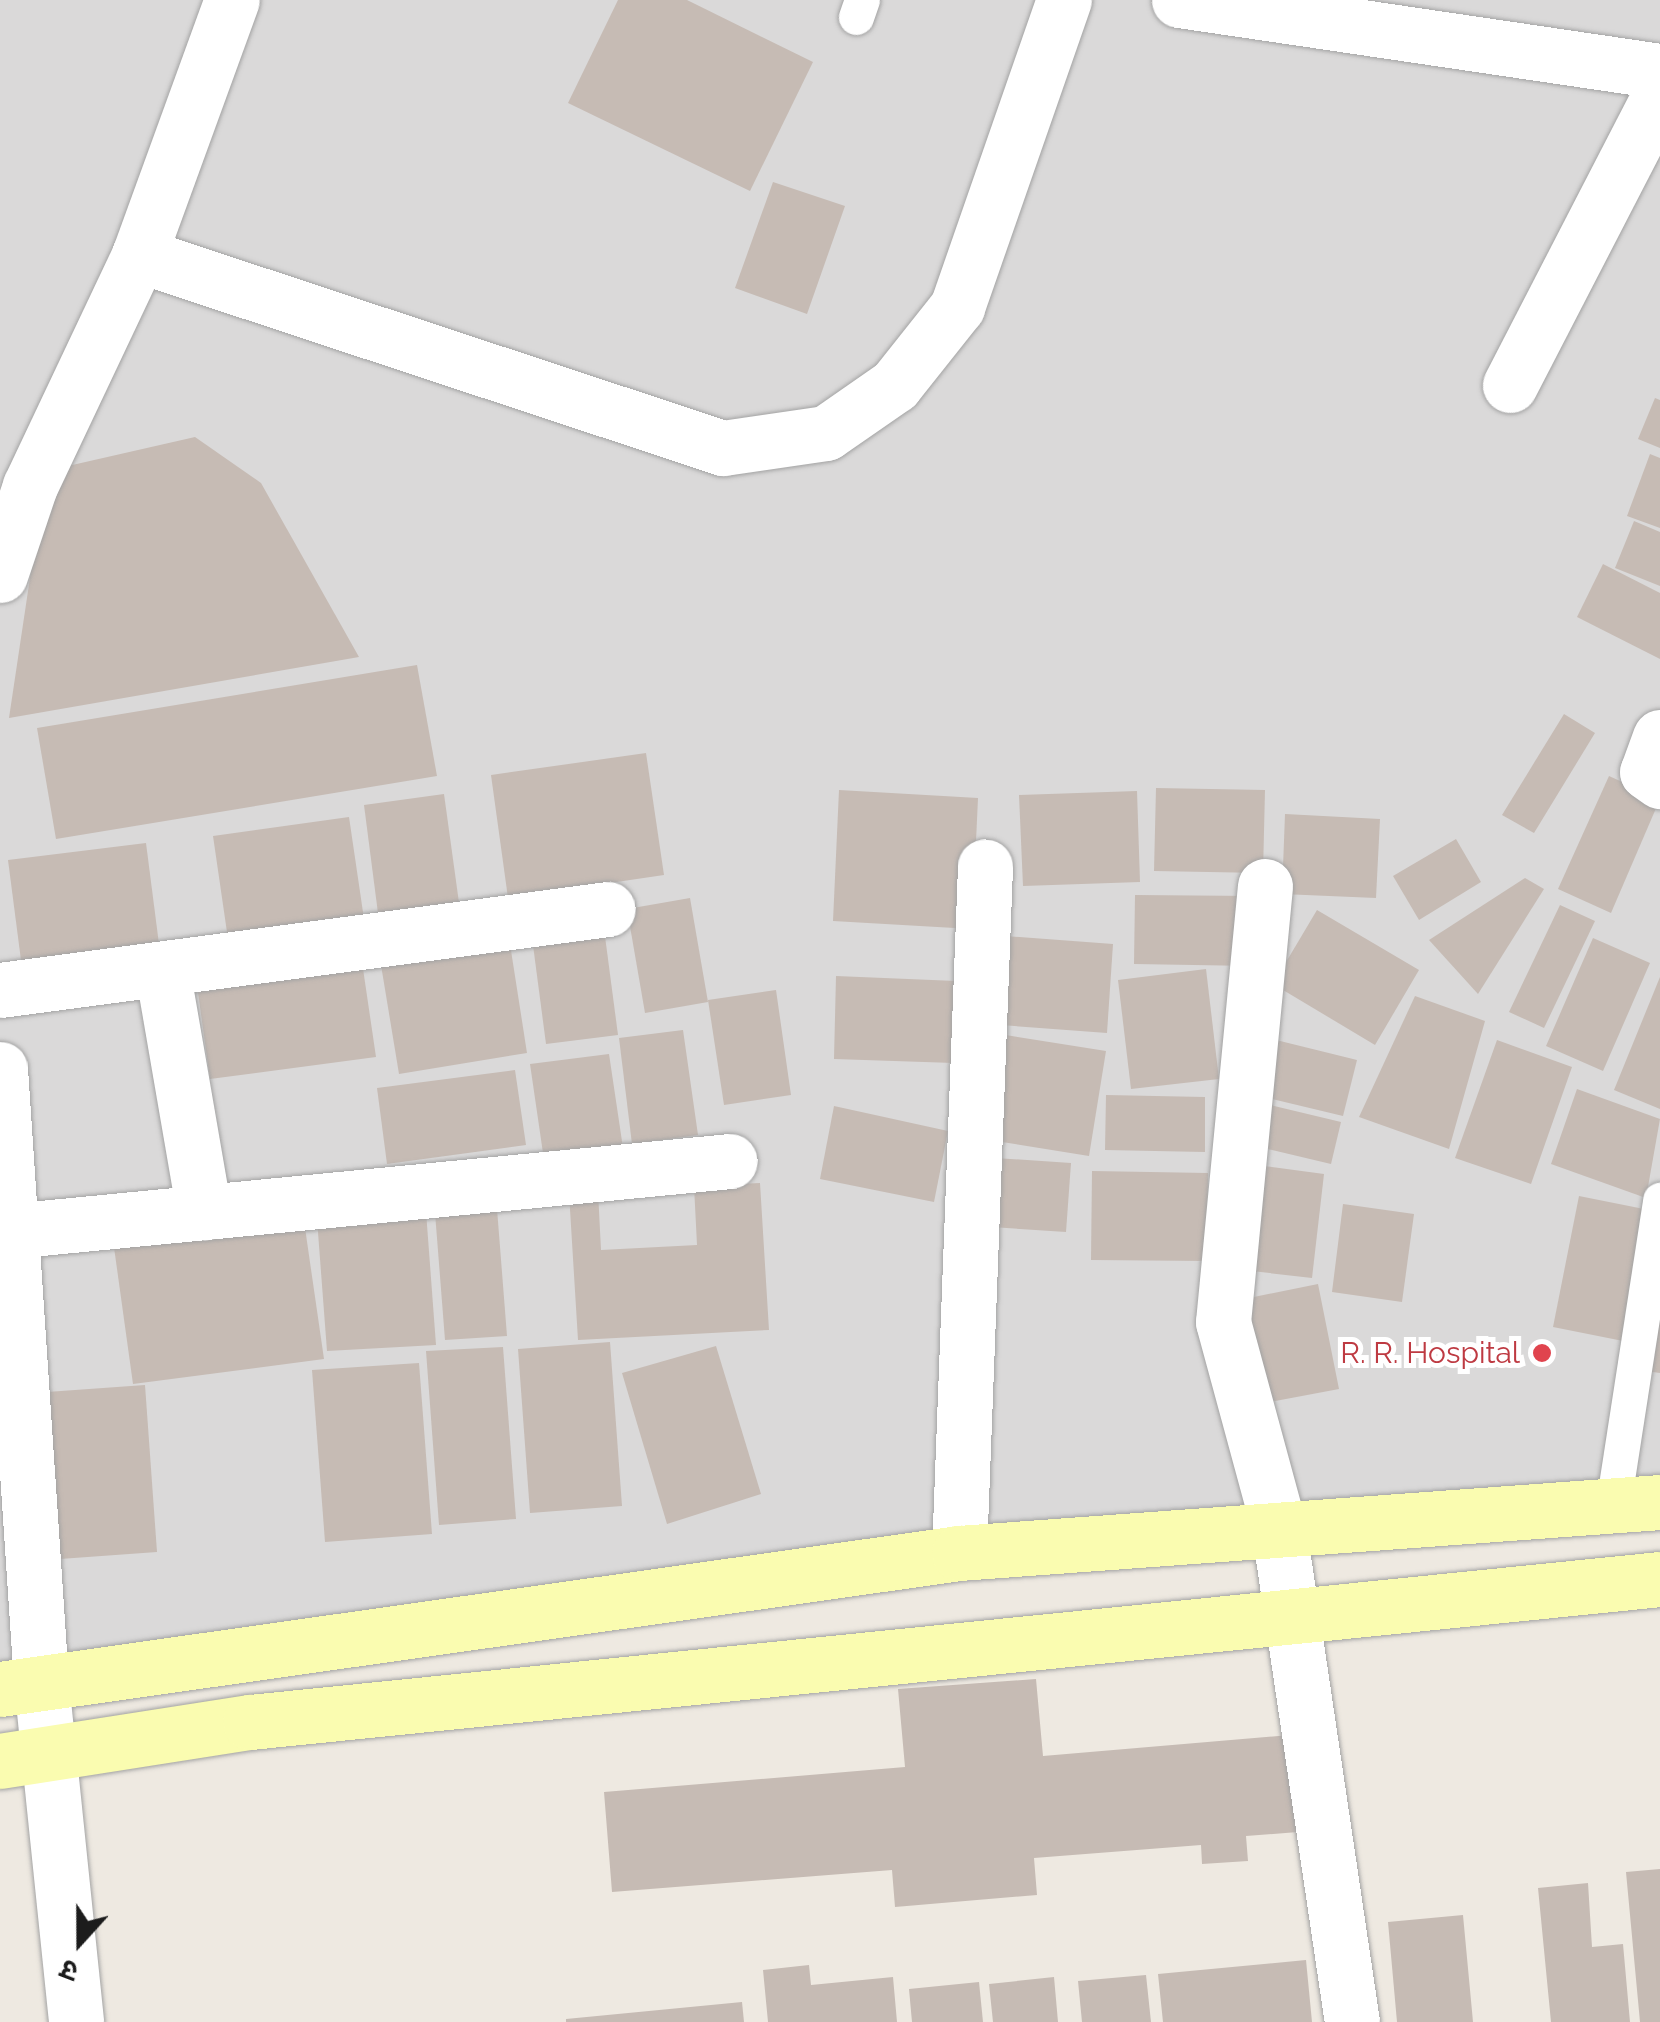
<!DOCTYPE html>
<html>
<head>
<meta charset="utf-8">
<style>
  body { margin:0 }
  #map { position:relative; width:1660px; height:2022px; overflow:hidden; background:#eee9e1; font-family:Raleway,"Noto Sans Devanagari",sans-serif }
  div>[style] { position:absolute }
  .residential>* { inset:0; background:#dad9d9 }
  .building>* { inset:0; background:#c6bbb4 }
  .roads { filter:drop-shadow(0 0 2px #a3a3a3) drop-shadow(0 0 2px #a3a3a3) }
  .lane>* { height:35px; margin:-17.5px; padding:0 17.5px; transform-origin:17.5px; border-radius:17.5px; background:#fff }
  .street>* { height:55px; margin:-27.5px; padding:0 27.5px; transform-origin:27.5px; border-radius:27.5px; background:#fff }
  .secondary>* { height:55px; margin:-27.5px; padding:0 27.5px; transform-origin:27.5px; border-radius:27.5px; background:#fafcb0 }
  .dots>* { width:28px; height:28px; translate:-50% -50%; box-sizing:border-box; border:5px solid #fff; border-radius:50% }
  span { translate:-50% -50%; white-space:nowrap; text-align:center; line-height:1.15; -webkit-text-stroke:10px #fff; paint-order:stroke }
  .health-label { font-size:30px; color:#be3a42 }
  .right { translate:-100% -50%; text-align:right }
  .north { position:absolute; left:30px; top:1892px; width:100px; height:100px; -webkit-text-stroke:8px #fff; paint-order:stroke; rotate:201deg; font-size:28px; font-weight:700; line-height:40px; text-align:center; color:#1c1c1c }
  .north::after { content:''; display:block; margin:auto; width:35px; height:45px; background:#1c1c1c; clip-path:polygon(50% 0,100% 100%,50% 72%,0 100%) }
</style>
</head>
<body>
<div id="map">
  <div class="residential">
    <i style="clip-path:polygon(0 0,1660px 0,1660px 1520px,962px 1580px,0 1696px)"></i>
  </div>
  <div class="building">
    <i style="clip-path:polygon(618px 0,687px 0,813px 62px,750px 191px,568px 103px)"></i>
    <i style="clip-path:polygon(773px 182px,845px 206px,807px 314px,735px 288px)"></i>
    <i style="clip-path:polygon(1655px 398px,1660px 400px,1660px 448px,1638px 439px)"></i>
    <i style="clip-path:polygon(195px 437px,261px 483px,359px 657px,9px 718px,46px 471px)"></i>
    <i style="clip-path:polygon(1650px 454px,1660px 458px,1660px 528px,1627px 516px)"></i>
    <i style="clip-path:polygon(1634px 521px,1660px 532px,1660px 586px,1615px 568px)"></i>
    <i style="clip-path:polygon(1603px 564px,1660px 593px,1660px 659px,1577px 617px)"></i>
    <i style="clip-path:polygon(417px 665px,437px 776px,56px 839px,37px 728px)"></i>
    <i style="clip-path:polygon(1564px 714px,1595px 733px,1534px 833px,1502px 815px)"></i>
    <i style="clip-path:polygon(646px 753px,664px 875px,508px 898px,491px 775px)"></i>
    <i style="clip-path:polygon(1609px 776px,1660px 799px,1611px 913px,1558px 889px)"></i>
    <i style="clip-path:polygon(1156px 788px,1265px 790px,1263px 873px,1154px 871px)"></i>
    <i style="clip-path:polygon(839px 790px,978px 798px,972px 929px,833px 921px)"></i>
    <i style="clip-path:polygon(1137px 791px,1140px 882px,1023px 886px,1019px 795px)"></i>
    <i style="clip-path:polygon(444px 794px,460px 910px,379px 921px,364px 805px)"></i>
    <i style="clip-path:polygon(1285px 814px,1380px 819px,1376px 898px,1282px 894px)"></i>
    <i style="clip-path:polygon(349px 817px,364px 919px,228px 939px,213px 836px)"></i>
    <i style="clip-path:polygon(1456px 839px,1481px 882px,1419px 920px,1393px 876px)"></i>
    <i style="clip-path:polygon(146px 843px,160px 952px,22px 968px,8px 860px)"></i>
    <i style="clip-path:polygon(1525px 878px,1544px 889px,1478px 994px,1429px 940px)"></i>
    <i style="clip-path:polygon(1135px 895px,1254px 896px,1253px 966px,1134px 964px)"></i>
    <i style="clip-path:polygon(690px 898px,708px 1002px,645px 1013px,627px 909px)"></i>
    <i style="clip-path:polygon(1560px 905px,1595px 921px,1544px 1028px,1509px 1012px)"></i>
    <i style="clip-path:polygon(1317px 910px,1419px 970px,1375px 1045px,1273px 984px)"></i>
    <i style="clip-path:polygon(603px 921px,618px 1035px,546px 1044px,531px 930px)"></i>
    <i style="clip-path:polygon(993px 935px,1113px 944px,1107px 1033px,987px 1024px)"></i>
    <i style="clip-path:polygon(1593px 938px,1650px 963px,1603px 1071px,1546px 1046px)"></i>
    <i style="clip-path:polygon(510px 944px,527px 1053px,399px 1074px,381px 965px)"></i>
    <i style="clip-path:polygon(361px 955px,376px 1057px,210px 1079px,196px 978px)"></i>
    <i style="clip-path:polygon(1206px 969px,1219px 1079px,1131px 1089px,1118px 980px)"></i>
    <i style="clip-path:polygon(836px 976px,956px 981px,954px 1063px,834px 1059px)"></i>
    <i style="clip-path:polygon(1660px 977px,1660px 1109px,1614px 1090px)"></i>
    <i style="clip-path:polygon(776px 990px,791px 1095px,724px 1105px,708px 1000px)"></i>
    <i style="clip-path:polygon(1415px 996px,1485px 1021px,1449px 1149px,1359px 1117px)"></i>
    <i style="clip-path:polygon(683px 1030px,698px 1135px,632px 1144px,619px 1038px)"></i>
    <i style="clip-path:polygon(993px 1033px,1106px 1051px,1089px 1156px,977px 1138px)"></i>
    <i style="clip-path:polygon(1264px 1037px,1357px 1060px,1343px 1116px,1251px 1094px)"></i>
    <i style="clip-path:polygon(1497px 1040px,1572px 1067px,1531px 1184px,1455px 1158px)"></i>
    <i style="clip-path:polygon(609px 1054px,623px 1148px,544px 1160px,530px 1064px)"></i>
    <i style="clip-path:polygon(515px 1070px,526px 1145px,387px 1164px,377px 1088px)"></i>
    <i style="clip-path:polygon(1577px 1089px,1660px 1119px,1646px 1198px,1551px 1164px)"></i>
    <i style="clip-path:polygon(1106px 1095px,1205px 1097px,1205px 1152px,1105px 1150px)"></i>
    <i style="clip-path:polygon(1253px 1101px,1341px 1122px,1331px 1164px,1243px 1143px)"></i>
    <i style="clip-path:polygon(834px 1106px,948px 1131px,934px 1202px,820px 1179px)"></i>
    <i style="clip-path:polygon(980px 1157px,1071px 1163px,1066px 1232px,976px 1226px)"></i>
    <i style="clip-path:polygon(1257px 1165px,1324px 1174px,1312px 1278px,1243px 1270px)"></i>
    <i style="clip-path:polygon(1092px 1171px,1208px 1173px,1207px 1261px,1091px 1260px)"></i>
    <i style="clip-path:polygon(760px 1183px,769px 1330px,578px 1340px,569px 1193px,598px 1191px,601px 1250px,697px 1245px,694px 1186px)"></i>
    <i style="clip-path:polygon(496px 1196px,507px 1336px,445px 1340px,434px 1200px)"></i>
    <i style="clip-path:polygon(1579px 1196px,1649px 1210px,1623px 1341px,1553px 1327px)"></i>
    <i style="clip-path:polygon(425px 1198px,436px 1345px,327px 1351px,316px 1206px)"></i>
    <i style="clip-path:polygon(1343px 1204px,1414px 1214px,1402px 1302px,1332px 1292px)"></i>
    <i style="clip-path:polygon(303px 1214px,324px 1359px,133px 1384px,113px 1240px)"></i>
    <i style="clip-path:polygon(1318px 1284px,1339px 1389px,1259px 1404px,1239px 1300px)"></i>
    <i style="clip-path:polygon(1660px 1293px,1660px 1373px,1645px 1371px)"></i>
    <i style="clip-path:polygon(610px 1342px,622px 1506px,530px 1513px,518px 1349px)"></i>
    <i style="clip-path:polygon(716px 1346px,761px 1494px,667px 1524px,622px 1373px)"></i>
    <i style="clip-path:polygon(503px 1347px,516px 1519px,439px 1525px,426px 1351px)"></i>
    <i style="clip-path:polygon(419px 1363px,432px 1534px,325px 1542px,312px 1370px)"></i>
    <i style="clip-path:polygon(145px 1385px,157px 1552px,46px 1560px,33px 1393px)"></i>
    <i style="clip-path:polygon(1036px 1679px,1043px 1756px,1290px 1735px,1298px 1832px,1246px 1836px,1248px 1861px,1202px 1864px,1201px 1845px,1034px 1858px,1037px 1895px,895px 1907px,892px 1870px,612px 1892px,604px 1792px,905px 1767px,898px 1689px)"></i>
    <i style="clip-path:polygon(1660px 1869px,1660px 2022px,1640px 2022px,1626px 1872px)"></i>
    <i style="clip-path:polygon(1588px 1883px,1592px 1947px,1623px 1944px,1630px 2022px,1551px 2022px,1538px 1888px)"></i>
    <i style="clip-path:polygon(1463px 1915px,1473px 2022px,1397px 2022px,1388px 1922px)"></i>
    <i style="clip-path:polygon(1306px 1960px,1312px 2022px,1163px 2022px,1158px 1974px)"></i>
    <i style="clip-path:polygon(809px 1965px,811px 1985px,893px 1977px,897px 2022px,768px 2022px,763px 1970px)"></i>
    <i style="clip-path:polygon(1146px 1975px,1151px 2022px,1082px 2022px,1078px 1981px)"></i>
    <i style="clip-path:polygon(1054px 1977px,1058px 2022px,993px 2022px,989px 1984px)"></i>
    <i style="clip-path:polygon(979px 1982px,983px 2022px,912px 2022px,909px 1989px)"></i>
    <i style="clip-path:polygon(742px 2002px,744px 2022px,566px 2022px,566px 2019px)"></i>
  </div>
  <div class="roads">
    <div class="lane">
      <i style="left:856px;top:17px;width:18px;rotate:-71deg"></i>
      <i style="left:1613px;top:1505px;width:309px;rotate:-81.2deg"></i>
    </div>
    <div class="street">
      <i style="left:1179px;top:0;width:486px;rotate:8.4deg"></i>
      <i style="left:139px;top:255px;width:615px;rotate:18.29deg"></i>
      <i style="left:723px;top:448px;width:104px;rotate:-8.3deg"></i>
      <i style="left:826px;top:433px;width:84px;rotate:-34.8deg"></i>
      <i style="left:895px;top:385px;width:100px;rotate:-51.5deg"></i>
      <i style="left:957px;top:307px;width:325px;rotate:-70.8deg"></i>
      <i style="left:1510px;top:385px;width:327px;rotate:-62.7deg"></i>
      <i style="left:0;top:575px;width:94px;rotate:-71.4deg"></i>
      <i style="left:30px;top:486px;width:255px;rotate:-64.7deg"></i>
      <i style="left:139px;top:255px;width:271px;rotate:-70deg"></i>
      <i style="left:1660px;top:737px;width:37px;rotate:110deg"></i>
      <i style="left:1647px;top:772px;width:16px;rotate:35deg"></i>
      <i style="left:1265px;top:886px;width:438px;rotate:95.5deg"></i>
      <i style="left:1223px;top:1322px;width:209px;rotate:74.8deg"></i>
      <i style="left:1278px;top:1524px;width:503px;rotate:81.55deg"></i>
      <i style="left:162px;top:969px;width:247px;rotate:80.2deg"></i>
      <i style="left:0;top:990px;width:613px;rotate:-7.59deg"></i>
      <i style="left:0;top:1069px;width:614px;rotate:86.17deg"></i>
      <i style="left:41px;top:1682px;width:342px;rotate:84.1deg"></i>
      <i style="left:10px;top:1231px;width:723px;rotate:-5.55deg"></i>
      <i style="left:959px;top:1553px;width:687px;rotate:-87.83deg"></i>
    </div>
    <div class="secondary">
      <i style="left:0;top:1689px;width:969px;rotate:-8.07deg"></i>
      <i style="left:959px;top:1553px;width:703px;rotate:-4.16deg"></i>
      <i style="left:0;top:1761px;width:253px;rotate:-8.9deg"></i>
      <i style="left:250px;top:1722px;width:1417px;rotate:-5.79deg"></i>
    </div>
  </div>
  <div class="dots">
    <i style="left:1542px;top:1353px;background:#e0444e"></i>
  </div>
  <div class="health-label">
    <span class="right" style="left:1520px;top:1353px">R. R. Hospital</span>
  </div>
  <div class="north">उ</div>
</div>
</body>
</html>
